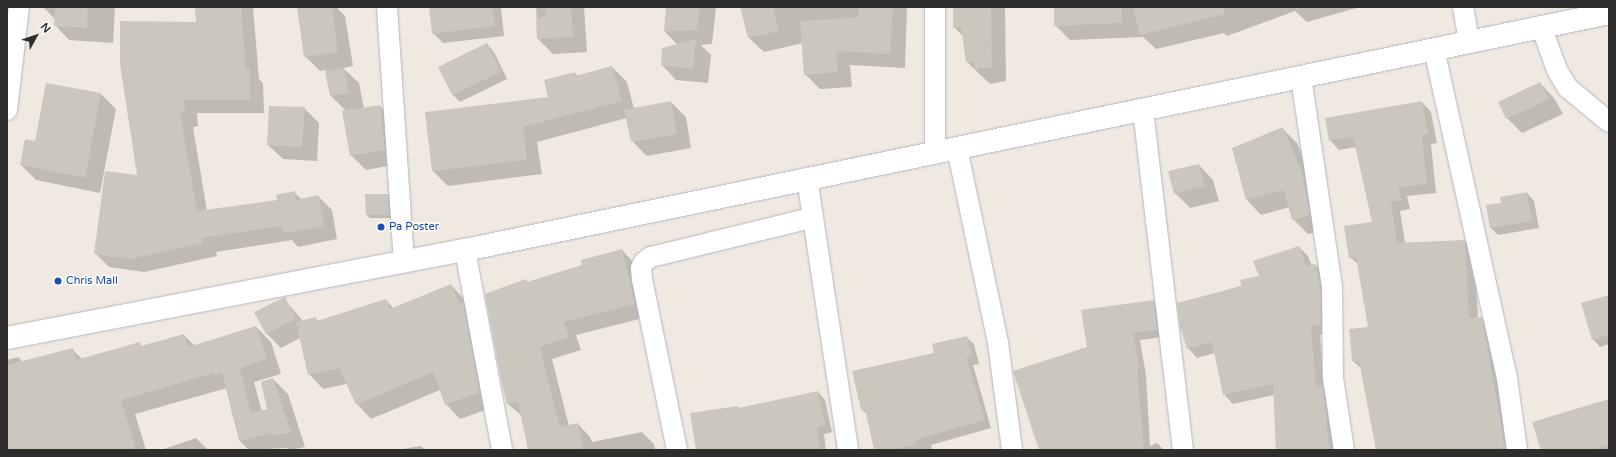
<!DOCTYPE html>
<html>
<head>
<meta charset="utf-8">
<style>
  body { margin:0 }
  #map { position:relative; width:1616px; height:457px; overflow:hidden; background:#efe9e1; font-family:"Varela Round",sans-serif }
  div>[style] { position:absolute }
  .shadow>* { inset:0; background:#0003 }
  .building>* { inset:0; background:#cbc7bf }
  .roads { filter:drop-shadow(0 0 1px #b4b7c1) drop-shadow(0 0 1px #b4b7c1) }
  .minor>* { height:20px; margin:-10px; padding:0 10px; transform-origin:10px; border-radius:10px; background:#fff }
  .tertiary>* { height:22px; margin:-11px; padding:0 11px; transform-origin:11px; border-radius:11px; background:#fff }
  .dots>* { width:11px; height:11px; translate:-50% -50%; box-sizing:border-box; border:2px solid #fff; border-radius:50% }
  span { translate:-50% -50%; white-space:nowrap; text-align:center; line-height:1.15; -webkit-text-stroke:3.5px #fff; paint-order:stroke }
  .transit-label { font-size:11px; color:#164399 }
  .left { translate:0 -50%; text-align:left }
  .frame { position:absolute; inset:0; border:8px solid #2e2e2e; pointer-events:none }
  .north { position:absolute; left:16px; top:16px; width:40px; height:40px; -webkit-text-stroke:3px #fff; paint-order:stroke; rotate:50deg; font-size:11px; font-weight:700; line-height:16px; text-align:center; color:#2e2e2e }
  .north::after { content:''; display:block; margin:auto; width:14px; height:18px; background:#2e2e2e; clip-path:polygon(50% 0,100% 100%,50% 72%,0 100%) }
</style>
</head>
<body>
<div id="map">
  <div class="shadow">
    <i style="clip-path:polygon(43px 7px,115px 7px,113px 43px,69px 40px,55px 25px,55px 19px)"></i>
    <i style="clip-path:polygon(196px 7px,253px 7px,259px 79px,263px 83px,264px 113px,197px 113px,198px 126px,193px 127px,207px 211px,278px 201px,294px 192px,302px 200px,318px 196px,332px 210px,337px 239px,298px 247px,292px 240px,216px 252px,217px 256px,144px 272px,109px 267px,95px 253px,139px 176px,197px 23px)"></i>
    <i style="clip-path:polygon(298px 7px,336px 7px,345px 16px,353px 66px,343px 68px,359px 83px,364px 109px,380px 106px,395px 121px,399px 164px,366px 170px,351px 155px,347px 112px,331px 96px,326px 70px,320px 71px,305px 56px)"></i>
    <i style="clip-path:polygon(430px 7px,501px 7px,504px 36px,443px 43px,433px 33px)"></i>
    <i style="clip-path:polygon(536px 7px,584px 7px,587px 52px,553px 54px,538px 39px)"></i>
    <i style="clip-path:polygon(667px 7px,716px 7px,712px 44px,701px 45px,711px 55px,708px 83px,676px 80px,662px 65px,678px 45px,665px 32px)"></i>
    <i style="clip-path:polygon(742px 7px,907px 7px,905px 68px,850px 65px,852px 87px,820px 89px,805px 74px,803px 43px,764px 52px,749px 38px)"></i>
    <i style="clip-path:polygon(954px 7px,1005px 7px,1006px 81px,990px 84px,967px 62px,963px 36px,954px 27px)"></i>
    <i style="clip-path:polygon(1055px 7px,1360px 7px,1307px 22px,1295px 11px,1227px 36px,1224px 33px,1156px 49px,1143px 37px,1070px 40px,1055px 25px)"></i>
    <i style="clip-path:polygon(487px 44px,494px 52px,507px 79px,460px 102px,453px 95px,440px 67px)"></i>
    <i style="clip-path:polygon(612px 67px,627px 82px,634px 109px,671px 102px,686px 117px,691px 148px,647px 156px,632px 141px,627px 118px,537px 142px,542px 174px,448px 186px,433px 171px,426px 113px,550px 98px,575px 73px,578px 76px)"></i>
    <i style="clip-path:polygon(1540px 83px,1554px 98px,1563px 114px,1522px 133px,1507px 118px,1499px 102px)"></i>
    <i style="clip-path:polygon(47px 84px,101px 94px,116px 109px,100px 193px,36px 180px,21px 165px,26px 140px,36px 142px)"></i>
    <i style="clip-path:polygon(1422px 102px,1431px 112px,1437px 143px,1431px 144px,1436px 193px,1407px 196px,1410px 209px,1400px 211px,1405px 243px,1464px 241px,1474px 250px,1478px 318px,1481px 318px,1491px 327px,1513px 450px,1376px 450px,1372px 417px,1362px 369px,1353px 361px,1369px 328px,1359px 265px,1350px 257px,1373px 222px,1356px 147px,1339px 150px,1330px 140px)"></i>
    <i style="clip-path:polygon(304px 108px,319px 123px,317px 161px,283px 159px,268px 145px)"></i>
    <i style="clip-path:polygon(1283px 129px,1297px 143px,1316px 189px,1324px 230px,1308px 234px,1293px 219px,1290px 207px,1261px 215px,1247px 200px,1234px 149px)"></i>
    <i style="clip-path:polygon(1199px 165px,1213px 180px,1219px 201px,1190px 208px,1175px 193px)"></i>
    <i style="clip-path:polygon(1527px 193px,1534px 201px,1539px 228px,1498px 235px,1490px 227px,1502px 204px)"></i>
    <i style="clip-path:polygon(388px 195px,391px 199px,392px 218px,370px 218px,367px 215px)"></i>
    <i style="clip-path:polygon(1299px 247px,1308px 256px,1312px 266px,1315px 265px,1325px 274px,1330px 333px,1320px 335px,1324px 389px,1332px 396px,1337px 450px,1276px 450px,1274px 395px,1233px 404px,1224px 394px,1215px 353px,1197px 358px,1188px 348px,1242px 287px,1260px 277px)"></i>
    <i style="clip-path:polygon(622px 250px,634px 263px,647px 317px,576px 335px,581px 350px,552px 359px,569px 426px,578px 424px,590px 437px,592px 442px,642px 432px,654px 444px,655px 450px,529px 450px,522px 416px,508px 404px,486px 294px,526px 280px,529px 283px,583px 266px)"></i>
    <i style="clip-path:polygon(451px 285px,465px 300px,494px 407px,460px 419px,446px 404px,440px 390px,371px 419px,357px 404px,347px 384px,323px 389px,309px 374px,300px 338px,281px 348px,266px 333px,284px 299px,303px 321px,315px 318px,319px 322px,386px 300px,394px 309px)"></i>
    <i style="clip-path:polygon(1609px 296px,1609px 344px,1600px 347px,1593px 339px)"></i>
    <i style="clip-path:polygon(1153px 301px,1161px 308px,1164px 337px,1140px 340px,1146px 375px,1150px 446px,1157px 443px,1164px 450px,1040px 450px,1014px 372px,1088px 348px)"></i>
    <i style="clip-path:polygon(256px 327px,271px 342px,281px 374px,254px 382px,262px 412px,268px 410px,273px 379px,288px 394px,305px 447px,290px 450px,286px 448px,249px 450px,240px 441px,227px 388px,135px 414px,146px 450px,7px 450px,7px 360px,18px 357px,23px 362px,72px 349px,82px 359px,139px 343px,143px 347px,184px 335px,195px 346px)"></i>
    <i style="clip-path:polygon(966px 337px,974px 344px,979px 364px,973px 365px,991px 428px,931px 445px,932px 450px,875px 450px,868px 415px,862px 410px,935px 353px)"></i>
    <i style="clip-path:polygon(818px 392px,825px 400px,832px 432px,824px 434px,826px 450px,697px 450px,738px 407px,740px 409px)"></i>
    <i style="clip-path:polygon(1609px 400px,1609px 450px,1542px 450px)"></i>
    <i style="clip-path:polygon(196px 438px,208px 450px,161px 450px)"></i>
    <i style="clip-path:polygon(421px 446px,425px 450px,396px 450px)"></i>
  </div>
  <div class="building">
    <i style="clip-path:polygon(55px 7px,88px 7px,87px 28px,54px 26px)"></i>
    <i style="clip-path:polygon(195px 7px,241px 7px,246px 69px,250px 69px,250px 100px,184px 100px,185px 113px,180px 113px,197px 211px,277px 200px,276px 195px,295px 191px,296px 200px,318px 195px,324px 226px,284px 233px,282px 226px,202px 238px,203px 243px,130px 259px,94px 254px,105px 171px,137px 175px,120px 64px,120px 21px,196px 22px)"></i>
    <i style="clip-path:polygon(297px 7px,332px 7px,338px 52px,304px 57px)"></i>
    <i style="clip-path:polygon(429px 7px,492px 7px,495px 26px,432px 34px)"></i>
    <i style="clip-path:polygon(544px 7px,571px 7px,573px 37px,537px 39px,536px 20px,546px 15px)"></i>
    <i style="clip-path:polygon(666px 7px,700px 7px,697px 30px,664px 32px)"></i>
    <i style="clip-path:polygon(740px 7px,773px 7px,779px 31px,748px 38px)"></i>
    <i style="clip-path:polygon(859px 7px,893px 7px,890px 54px,836px 51px,838px 72px,804px 75px,800px 21px,858px 17px)"></i>
    <i style="clip-path:polygon(953px 7px,991px 7px,992px 67px,975px 69px,973px 62px,966px 62px,961px 27px,953px 28px)"></i>
    <i style="clip-path:polygon(1054px 7px,1121px 7px,1122px 23px,1054px 26px)"></i>
    <i style="clip-path:polygon(1133px 7px,1224px 7px,1225px 14px,1140px 35px)"></i>
    <i style="clip-path:polygon(696px 39px,693px 69px,661px 65px,662px 48px)"></i>
    <i style="clip-path:polygon(487px 43px,501px 72px,452px 95px,438px 67px)"></i>
    <i style="clip-path:polygon(612px 66px,622px 101px,523px 127px,527px 160px,432px 171px,425px 112px,548px 97px,544px 80px,575px 72px,575px 76px)"></i>
    <i style="clip-path:polygon(344px 68px,349px 93px,330px 96px,325px 71px)"></i>
    <i style="clip-path:polygon(1540px 82px,1549px 99px,1506px 119px,1498px 102px)"></i>
    <i style="clip-path:polygon(46px 83px,101px 93px,85px 178px,20px 165px,25px 139px,35px 141px)"></i>
    <i style="clip-path:polygon(671px 101px,677px 134px,631px 142px,624px 110px)"></i>
    <i style="clip-path:polygon(1422px 101px,1428px 134px,1422px 135px,1427px 184px,1398px 187px,1401px 200px,1391px 202px,1397px 243px,1465px 240px,1469px 318px,1482px 317px,1505px 448px,1376px 450px,1359px 361px,1352px 361px,1349px 329px,1368px 327px,1356px 257px,1349px 258px,1344px 226px,1372px 222px,1353px 137px,1329px 141px,1325px 118px)"></i>
    <i style="clip-path:polygon(380px 105px,385px 150px,350px 156px,342px 111px)"></i>
    <i style="clip-path:polygon(269px 106px,305px 107px,302px 147px,267px 145px)"></i>
    <i style="clip-path:polygon(1283px 127px,1302px 173px,1310px 215px,1292px 220px,1284px 190px,1246px 200px,1232px 148px)"></i>
    <i style="clip-path:polygon(1199px 164px,1205px 186px,1174px 194px,1168px 171px)"></i>
    <i style="clip-path:polygon(1527px 192px,1532px 221px,1490px 228px,1486px 205px,1501px 203px,1500px 197px)"></i>
    <i style="clip-path:polygon(365px 194px,388px 194px,389px 215px,366px 215px)"></i>
    <i style="clip-path:polygon(1299px 246px,1306px 266px,1315px 264px,1321px 289px,1321px 324px,1311px 326px,1316px 387px,1323px 386px,1329px 450px,1276px 450px,1273px 384px,1223px 395px,1212px 342px,1187px 349px,1180px 327px,1177px 303px,1241px 286px,1240px 280px,1259px 276px,1253px 261px)"></i>
    <i style="clip-path:polygon(622px 249px,635px 304px,564px 322px,569px 337px,540px 347px,560px 427px,578px 423px,584px 450px,528px 450px,518px 402px,507px 404px,502px 384px,485px 294px,526px 279px,527px 282px,582px 265px,581px 260px)"></i>
    <i style="clip-path:polygon(451px 284px,459px 303px,463px 302px,480px 392px,445px 405px,433px 372px,356px 405px,339px 368px,308px 375px,296px 322px,316px 317px,317px 321px,386px 299px,390px 309px)"></i>
    <i style="clip-path:polygon(1609px 295px,1609px 335px,1592px 340px,1581px 303px)"></i>
    <i style="clip-path:polygon(285px 297px,296px 319px,266px 334px,254px 312px)"></i>
    <i style="clip-path:polygon(1154px 300px,1157px 330px,1133px 333px,1139px 368px,1137px 369px,1144px 450px,1039px 450px,1013px 371px,1087px 347px,1081px 310px)"></i>
    <i style="clip-path:polygon(256px 326px,267px 359px,240px 368px,251px 413px,267px 409px,261px 382px,273px 378px,291px 432px,272px 436px,272px 433px,239px 441px,222px 373px,215px 376px,214px 373px,121px 400px,136px 450px,7px 450px,7px 365px,73px 348px,76px 360px,140px 342px,141px 346px,184px 334px,188px 347px)"></i>
    <i style="clip-path:polygon(967px 336px,972px 357px,966px 358px,985px 420px,915px 440px,916px 445px,890px 450px,874px 450px,865px 409px,861px 410px,852px 371px,934px 353px,932px 344px)"></i>
    <i style="clip-path:polygon(818px 391px,826px 425px,817px 427px,820px 450px,696px 450px,690px 413px,738px 406px,739px 408px)"></i>
    <i style="clip-path:polygon(1609px 399px,1609px 445px,1590px 450px,1541px 450px,1532px 422px)"></i>
  </div>
  <div class="roads">
    <div class="minor">
      <i style="left:387px;top:7px;width:256px;rotate:86.2deg"></i>
      <i style="left:1463px;top:7px;width:35px;rotate:80deg"></i>
      <i style="left:1541px;top:26px;width:47px;rotate:70deg"></i>
      <i style="left:1557px;top:70px;width:21px;rotate:59deg"></i>
      <i style="left:1568px;top:88px;width:53px;rotate:39.7deg"></i>
      <i style="left:1434px;top:49px;width:337px;rotate:77.5deg"></i>
      <i style="left:1507px;top:378px;width:73px;rotate:82.1deg"></i>
      <i style="left:1301px;top:77px;width:212px;rotate:81.6deg"></i>
      <i style="left:1332px;top:287px;width:91px;rotate:89.4deg"></i>
      <i style="left:1333px;top:378px;width:73px;rotate:81.3deg"></i>
      <i style="left:7px;top:110px;width:104px;rotate:-83.4deg"></i>
      <i style="left:1143px;top:110px;width:342px;rotate:83.3deg"></i>
      <i style="left:957px;top:148px;width:199px;rotate:78.1deg"></i>
      <i style="left:998px;top:343px;width:108px;rotate:82.5deg"></i>
      <i style="left:935px;top:153px;width:146px;rotate:-90deg"></i>
      <i style="left:807px;top:178px;width:275px;rotate:81.4deg"></i>
      <i style="left:465px;top:250px;width:203px;rotate:79.5deg"></i>
      <i style="left:677px;top:450px;width:174px;rotate:-101.6deg"></i>
      <i style="left:642px;top:280px;width:12px;rotate:-95deg"></i>
      <i style="left:641px;top:268px;width:7px;rotate:-63deg"></i>
      <i style="left:644px;top:262px;width:9px;rotate:-36deg"></i>
      <i style="left:651px;top:257px;width:165px;rotate:-13.7deg"></i>
    </div>
    <div class="tertiary">
      <i style="left:7px;top:338px;width:466px;rotate:-10.9deg"></i>
      <i style="left:465px;top:250px;width:1168px;rotate:-11.7deg"></i>
    </div>
  </div>
  <div class="dots">
    <i style="left:381px;top:227px;background:#1a4fb4"></i>
    <i style="left:58px;top:281px;background:#1a4fb4"></i>
  </div>
  <div class="transit-label">
    <span class="left" style="left:389px;top:227px">Pa Poster</span>
    <span class="left" style="left:66px;top:281px">Chris Mall</span>
  </div>
  <div class="frame"></div>
  <div class="north">N</div>
</div>
</body>
</html>
